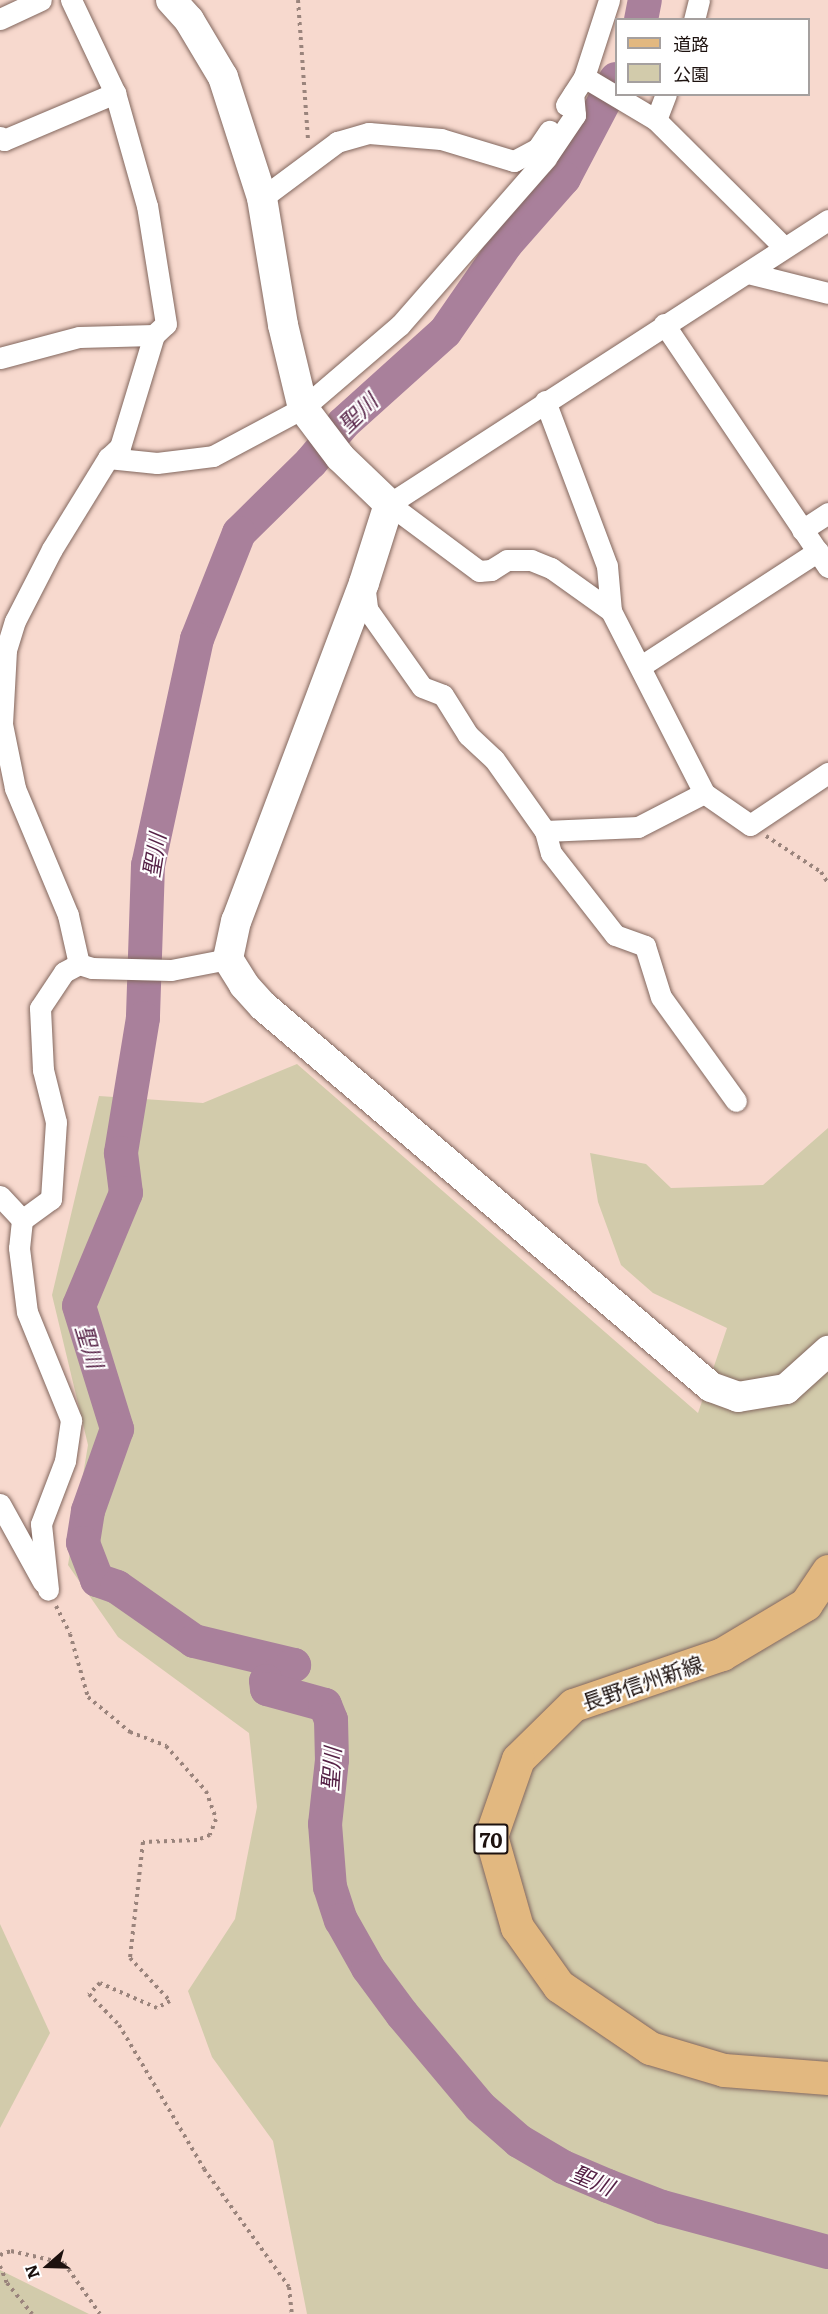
<!DOCTYPE html>
<html>
<head>
<meta charset="utf-8">
<style>
  body { margin:0 }
  #map { position:relative; width:828px; height:2314px; overflow:hidden; background:#f7d9ce; font-family:Literata,"Noto Sans JP",serif }
  div>[style] { position:absolute }
  .green>* { inset:0; background:#d2cbab }
  .river>* { height:34px; margin:-17px; padding:0 17px; transform-origin:17px; border-radius:17px; background:#a9809b }
  .path>* { height:4px; margin-top:-2px; transform-origin:0; background:repeating-linear-gradient(90deg,#9a847c 0 3px,transparent 0 7.5px) }
  .roads { filter:drop-shadow(0 0 2px #82675e) drop-shadow(0 0 2px #82675e) }
  .street>* { height:21px; margin:-10.5px; padding:0 10.5px; transform-origin:10.5px; border-radius:10.5px; background:#fff }
  .secondary>* { height:30px; margin:-15px; padding:0 15px; transform-origin:15px; border-radius:15px; background:#fff }
  .primary>* { height:33px; margin:-16.5px; padding:0 16.5px; transform-origin:16.5px; border-radius:16.5px; background:#e2b880 }
  span { translate:-50% -50%; white-space:nowrap; text-align:center; line-height:1.15; -webkit-text-stroke:4.5px #fff; paint-order:stroke }
  .shield-label span { padding:2px 4px; background:#fff; border:2px solid; border-radius:4px; -webkit-text-stroke-width:0 }
  .shield-label { font-size:20px; color:#1d120f; font-weight:700 }
  .street-label { font-size:21px; color:#1d120f }
  .water-label { font-size:22px; color:#552146; font-style:italic }
  .legend { position:absolute; left:615px; top:18px; width:195px; height:78px; box-sizing:border-box; background:#fff; border:2px solid #a5a09f; margin:0; padding:8px 10px; list-style:none; font-size:18px; color:#1d120f }
  .legend li { display:flex; align-items:center; gap:12px; height:30px }
  .legend b { width:30px; border:2px solid #a5a09f }
  .north { position:absolute; left:18px; top:2236px; width:60px; height:60px; -webkit-text-stroke:4px #fff; paint-order:stroke; rotate:250deg; font-size:16px; font-weight:700; line-height:24px; text-align:center; color:#1d120f }
  .north::after { content:''; display:block; margin:auto; width:21px; height:27px; background:#1d120f; clip-path:polygon(50% 0,100% 100%,50% 72%,0 100%) }
</style>
</head>
<body>
<div id="map">
  <div class="green">
    <i style="clip-path:polygon(297px 1064px,698px 1413px,727px 1328px,653px 1293px,621px 1265px,598px 1202px,590px 1153px,646px 1164px,671px 1188px,763px 1185px,828px 1128px,828px 2314px,307px 2314px,273px 2141px,212px 2057px,188px 1991px,235px 1919px,257px 1807px,249px 1733px,118px 1637px,68px 1565px,88px 1445px,52px 1295px,99px 1096px,203px 1103px)"></i>
    <i style="clip-path:polygon(0 1924px,50px 2033px,0 2128px)"></i>
    <i style="clip-path:polygon(0 2270px,89px 2314px,0 2314px)"></i>
  </div>
  <div class="river">
    <i style="left:641px;top:20px;width:20px;rotate:-79deg"></i>
    <i style="left:616px;top:79px;width:112px;rotate:117.7deg"></i>
    <i style="left:564px;top:178px;width:88px;rotate:131.3deg"></i>
    <i style="left:506px;top:244px;width:107px;rotate:124.7deg"></i>
    <i style="left:445px;top:332px;width:137px;rotate:138deg"></i>
    <i style="left:343px;top:424px;width:50px;rotate:130.1deg"></i>
    <i style="left:311px;top:462px;width:101px;rotate:135.4deg"></i>
    <i style="left:239px;top:533px;width:114px;rotate:111.6deg"></i>
    <i style="left:197px;top:639px;width:231px;rotate:102.2deg"></i>
    <i style="left:148px;top:865px;width:153px;rotate:91.9deg"></i>
    <i style="left:143px;top:1018px;width:137px;rotate:99.3deg"></i>
    <i style="left:121px;top:1153px;width:40px;rotate:82.9deg"></i>
    <i style="left:126px;top:1193px;width:122px;rotate:112.6deg"></i>
    <i style="left:79px;top:1306px;width:129px;rotate:72.8deg"></i>
    <i style="left:117px;top:1429px;width:87px;rotate:109.5deg"></i>
    <i style="left:88px;top:1511px;width:32px;rotate:99deg"></i>
    <i style="left:83px;top:1543px;width:40px;rotate:69deg"></i>
    <i style="left:97px;top:1580px;width:21px;rotate:19deg"></i>
    <i style="left:117px;top:1587px;width:94px;rotate:35deg"></i>
    <i style="left:194px;top:1641px;width:103px;rotate:13.5deg"></i>
    <i style="left:294px;top:1665px;width:32px;rotate:150deg"></i>
    <i style="left:266px;top:1681px;width:8px;rotate:83deg"></i>
    <i style="left:267px;top:1689px;width:60px;rotate:15.4deg"></i>
    <i style="left:325px;top:1705px;width:16px;rotate:68deg"></i>
    <i style="left:331px;top:1720px;width:40px;rotate:88.6deg"></i>
    <i style="left:332px;top:1760px;width:64px;rotate:96.2deg"></i>
    <i style="left:325px;top:1824px;width:63px;rotate:85.5deg"></i>
    <i style="left:330px;top:1887px;width:35px;rotate:72deg"></i>
    <i style="left:341px;top:1920px;width:55px;rotate:60.6deg"></i>
    <i style="left:368px;top:1968px;width:57px;rotate:53.5deg"></i>
    <i style="left:402px;top:2014px;width:121px;rotate:50deg"></i>
    <i style="left:480px;top:2107px;width:52px;rotate:41.1deg"></i>
    <i style="left:519px;top:2141px;width:51px;rotate:30.6deg"></i>
    <i style="left:563px;top:2167px;width:49px;rotate:22.9deg"></i>
    <i style="left:608px;top:2186px;width:58px;rotate:21.3deg"></i>
    <i style="left:662px;top:2207px;width:172px;rotate:15.2deg"></i>
  </div>
  <div class="path">
    <i style="left:298px;top:0;width:140px;rotate:85.9deg"></i>
    <i style="left:766px;top:836px;width:66px;rotate:33.2deg"></i>
    <i style="left:821px;top:872px;width:13px;rotate:58deg"></i>
    <i style="left:56px;top:1606px;width:31px;rotate:63deg"></i>
    <i style="left:70px;top:1634px;width:66px;rotate:74.1deg"></i>
    <i style="left:88px;top:1697px;width:55px;rotate:39.8deg"></i>
    <i style="left:130px;top:1732px;width:39px;rotate:21deg"></i>
    <i style="left:166px;top:1746px;width:60px;rotate:48.4deg"></i>
    <i style="left:206px;top:1791px;width:30px;rotate:70deg"></i>
    <i style="left:216px;top:1819px;width:17px;rotate:111deg"></i>
    <i style="left:210px;top:1835px;width:14px;rotate:159deg"></i>
    <i style="left:197px;top:1840px;width:54px;rotate:177.9deg"></i>
    <i style="left:143px;top:1842px;width:117px;rotate:96.4deg"></i>
    <i style="left:130px;top:1958px;width:59px;rotate:47.1deg"></i>
    <i style="left:170px;top:2001px;width:15px;rotate:152deg"></i>
    <i style="left:157px;top:2008px;width:62px;rotate:-156.3deg"></i>
    <i style="left:100px;top:1983px;width:16px;rotate:135deg"></i>
    <i style="left:89px;top:1994px;width:43px;rotate:45.9deg"></i>
    <i style="left:119px;top:2025px;width:167px;rotate:59.4deg"></i>
    <i style="left:204px;top:2169px;width:145px;rotate:54.2deg"></i>
    <i style="left:289px;top:2287px;width:27px;rotate:84deg"></i>
    <i style="left:0;top:2255px;width:12px;rotate:-20deg"></i>
    <i style="left:11px;top:2251px;width:54px;rotate:12.8deg"></i>
    <i style="left:64px;top:2263px;width:62px;rotate:54.8deg"></i>
    <i style="left:0;top:2266px;width:18px;rotate:68deg"></i>
    <i style="left:7px;top:2283px;width:40px;rotate:51deg"></i>
  </div>
  <div class="roads">
    <div class="street">
      <i style="left:0;top:19px;width:45px;rotate:-24.9deg"></i>
      <i style="left:694px;top:20px;width:21px;rotate:-76deg"></i>
      <i style="left:584px;top:77px;width:84px;rotate:30.8deg"></i>
      <i style="left:656px;top:120px;width:180px;rotate:44.8deg"></i>
      <i style="left:566px;top:105px;width:33px;rotate:-57deg"></i>
      <i style="left:584px;top:77px;width:81px;rotate:-72deg"></i>
      <i style="left:656px;top:120px;width:28px;rotate:-69deg"></i>
      <i style="left:0;top:137px;width:5px;rotate:37deg"></i>
      <i style="left:4px;top:140px;width:121px;rotate:-22.9deg"></i>
      <i style="left:262px;top:198px;width:94px;rotate:-36.7deg"></i>
      <i style="left:337px;top:142px;width:33px;rotate:-16deg"></i>
      <i style="left:369px;top:133px;width:72px;rotate:4.8deg"></i>
      <i style="left:441px;top:139px;width:76px;rotate:16.8deg"></i>
      <i style="left:514px;top:161px;width:26px;rotate:-28deg"></i>
      <i style="left:537px;top:149px;width:22px;rotate:-56deg"></i>
      <i style="left:828px;top:220px;width:523px;rotate:147.1deg"></i>
      <i style="left:389px;top:504px;width:112px;rotate:36.7deg"></i>
      <i style="left:479px;top:571px;width:12px;rotate:-5deg"></i>
      <i style="left:491px;top:570px;width:19px;rotate:-32deg"></i>
      <i style="left:507px;top:560px;width:24px"></i>
      <i style="left:531px;top:560px;width:22px;rotate:22deg"></i>
      <i style="left:551px;top:568px;width:74px;rotate:35.6deg"></i>
      <i style="left:611px;top:611px;width:204px;rotate:62.9deg"></i>
      <i style="left:704px;top:793px;width:56px;rotate:34.8deg"></i>
      <i style="left:750px;top:825px;width:94px;rotate:-33.7deg"></i>
      <i style="left:748px;top:273px;width:82px;rotate:14deg"></i>
      <i style="left:664px;top:324px;width:293px;rotate:56deg"></i>
      <i style="left:154px;top:335px;width:117px;rotate:106.9deg"></i>
      <i style="left:120px;top:447px;width:16px;rotate:137deg"></i>
      <i style="left:108px;top:458px;width:49px;rotate:5.8deg"></i>
      <i style="left:157px;top:463px;width:56px;rotate:-7.1deg"></i>
      <i style="left:213px;top:456px;width:102px;rotate:-28.1deg"></i>
      <i style="left:303px;top:408px;width:128px;rotate:-40.6deg"></i>
      <i style="left:400px;top:325px;width:222px;rotate:-48.8deg"></i>
      <i style="left:546px;top:158px;width:52px;rotate:-56deg"></i>
      <i style="left:575px;top:115px;width:21px;rotate:-95deg"></i>
      <i style="left:0;top:358px;width:82px;rotate:-14.9deg"></i>
      <i style="left:79px;top:337px;width:75px;rotate:-1.5deg"></i>
      <i style="left:154px;top:335px;width:16px;rotate:-43deg"></i>
      <i style="left:166px;top:324px;width:120px;rotate:-99.1deg"></i>
      <i style="left:147px;top:206px;width:117px;rotate:-105.8deg"></i>
      <i style="left:115px;top:93px;width:103px;rotate:-115.3deg"></i>
      <i style="left:545px;top:401px;width:176px;rotate:69.4deg"></i>
      <i style="left:607px;top:566px;width:45px;rotate:84.9deg"></i>
      <i style="left:802px;top:530px;width:31px;rotate:-33deg"></i>
      <i style="left:364px;top:583px;width:26px;rotate:83deg"></i>
      <i style="left:367px;top:609px;width:95px;rotate:54.8deg"></i>
      <i style="left:422px;top:687px;width:22px;rotate:21deg"></i>
      <i style="left:443px;top:695px;width:47px;rotate:58deg"></i>
      <i style="left:468px;top:735px;width:35px;rotate:43deg"></i>
      <i style="left:494px;top:759px;width:88px;rotate:54.7deg"></i>
      <i style="left:545px;top:831px;width:23px;rotate:75deg"></i>
      <i style="left:551px;top:853px;width:104px;rotate:52deg"></i>
      <i style="left:615px;top:935px;width:32px;rotate:20deg"></i>
      <i style="left:645px;top:946px;width:53px;rotate:72.6deg"></i>
      <i style="left:661px;top:997px;width:128px;rotate:54.2deg"></i>
      <i style="left:641px;top:666px;width:211px;rotate:-33deg"></i>
      <i style="left:545px;top:831px;width:93px;rotate:-2.5deg"></i>
      <i style="left:638px;top:827px;width:74px;rotate:-27.3deg"></i>
      <i style="left:79px;top:964px;width:50px;rotate:-102.7deg"></i>
      <i style="left:68px;top:915px;width:138px;rotate:-112.7deg"></i>
      <i style="left:15px;top:788px;width:65px;rotate:-101.5deg"></i>
      <i style="left:2px;top:724px;width:74px;rotate:-86.9deg"></i>
      <i style="left:6px;top:650px;width:30px;rotate:-73deg"></i>
      <i style="left:15px;top:621px;width:81px;rotate:-62.8deg"></i>
      <i style="left:52px;top:549px;width:107px;rotate:-58.4deg"></i>
      <i style="left:0;top:1196px;width:33px;rotate:47deg"></i>
      <i style="left:22px;top:1220px;width:36px;rotate:-36deg"></i>
      <i style="left:51px;top:1199px;width:77px;rotate:-86.3deg"></i>
      <i style="left:56px;top:1122px;width:54px;rotate:-104deg"></i>
      <i style="left:43px;top:1070px;width:62px;rotate:-92.8deg"></i>
      <i style="left:40px;top:1008px;width:43px;rotate:-56.3deg"></i>
      <i style="left:64px;top:972px;width:17px;rotate:-28deg"></i>
      <i style="left:79px;top:964px;width:14px;rotate:17deg"></i>
      <i style="left:92px;top:968px;width:79px;rotate:1.5deg"></i>
      <i style="left:171px;top:970px;width:58px;rotate:-10.9deg"></i>
      <i style="left:22px;top:1220px;width:28px;rotate:96deg"></i>
      <i style="left:19px;top:1248px;width:64px;rotate:82.9deg"></i>
      <i style="left:27px;top:1312px;width:117px;rotate:67.8deg"></i>
      <i style="left:71px;top:1420px;width:41px;rotate:98.3deg"></i>
      <i style="left:65px;top:1461px;width:67px;rotate:110.9deg"></i>
      <i style="left:41px;top:1524px;width:66px;rotate:83.9deg"></i>
      <i style="left:0;top:1504px;width:89px;rotate:61.1deg"></i>
    </div>
    <div class="secondary">
      <i style="left:171px;top:0;width:27px;rotate:48deg"></i>
      <i style="left:189px;top:20px;width:66px;rotate:59.2deg"></i>
      <i style="left:223px;top:77px;width:127px;rotate:72.1deg"></i>
      <i style="left:262px;top:198px;width:129px;rotate:80.6deg"></i>
      <i style="left:283px;top:325px;width:85px;rotate:76.5deg"></i>
      <i style="left:303px;top:408px;width:61px;rotate:52.9deg"></i>
      <i style="left:340px;top:457px;width:68px;rotate:43.8deg"></i>
      <i style="left:389px;top:504px;width:83px;rotate:107.6deg"></i>
      <i style="left:364px;top:583px;width:361px;rotate:110.7deg"></i>
      <i style="left:236px;top:921px;width:39px;rotate:102deg"></i>
      <i style="left:228px;top:959px;width:31px;rotate:58deg"></i>
      <i style="left:244px;top:985px;width:28px;rotate:48deg"></i>
      <i style="left:263px;top:1006px;width:588px;rotate:40.38deg"></i>
      <i style="left:711px;top:1387px;width:29px;rotate:20deg"></i>
      <i style="left:738px;top:1397px;width:49px;rotate:-9.5deg"></i>
      <i style="left:786px;top:1389px;width:57px;rotate:-42.1deg"></i>
    </div>
    <div class="primary">
      <i style="left:828px;top:1571px;width:40px;rotate:124deg"></i>
      <i style="left:806px;top:1604px;width:98px;rotate:149.2deg"></i>
      <i style="left:722px;top:1654px;width:157px;rotate:161.1deg"></i>
      <i style="left:573px;top:1705px;width:77px;rotate:135.5deg"></i>
      <i style="left:518px;top:1759px;width:82px;rotate:109.3deg"></i>
      <i style="left:491px;top:1836px;width:95px;rotate:74.1deg"></i>
      <i style="left:517px;top:1927px;width:72px;rotate:54.6deg"></i>
      <i style="left:559px;top:1986px;width:110px;rotate:34.3deg"></i>
      <i style="left:650px;top:2048px;width:77px;rotate:16.6deg"></i>
      <i style="left:724px;top:2070px;width:104px;rotate:4.4deg"></i>
    </div>
  </div>
  <div class="shield-label">
    <span style="left:491px;top:1839px">70</span>
  </div>
  <div class="street-label">
    <span style="left:642px;top:1682px;rotate:-19deg">長野信州新線</span>
  </div>
  <div class="water-label">
    <span style="left:357px;top:412px;rotate:-44deg">聖川</span>
    <span style="left:153px;top:855px;rotate:-81deg">聖川</span>
    <span style="left:91px;top:1346px;rotate:73deg">聖川</span>
    <span style="left:330px;top:1769px;rotate:-86deg">聖川</span>
    <span style="left:593px;top:2179px;rotate:23deg">聖川</span>
  </div>
  <ul class="legend">
  <li><b style="height:8px;background:#e2b880"></b>道路</li>
  <li><b style="height:16px;background:#d2cbab"></b>公園</li>
  </ul>
  <div class="north">N</div>
</div>
</body>
</html>
